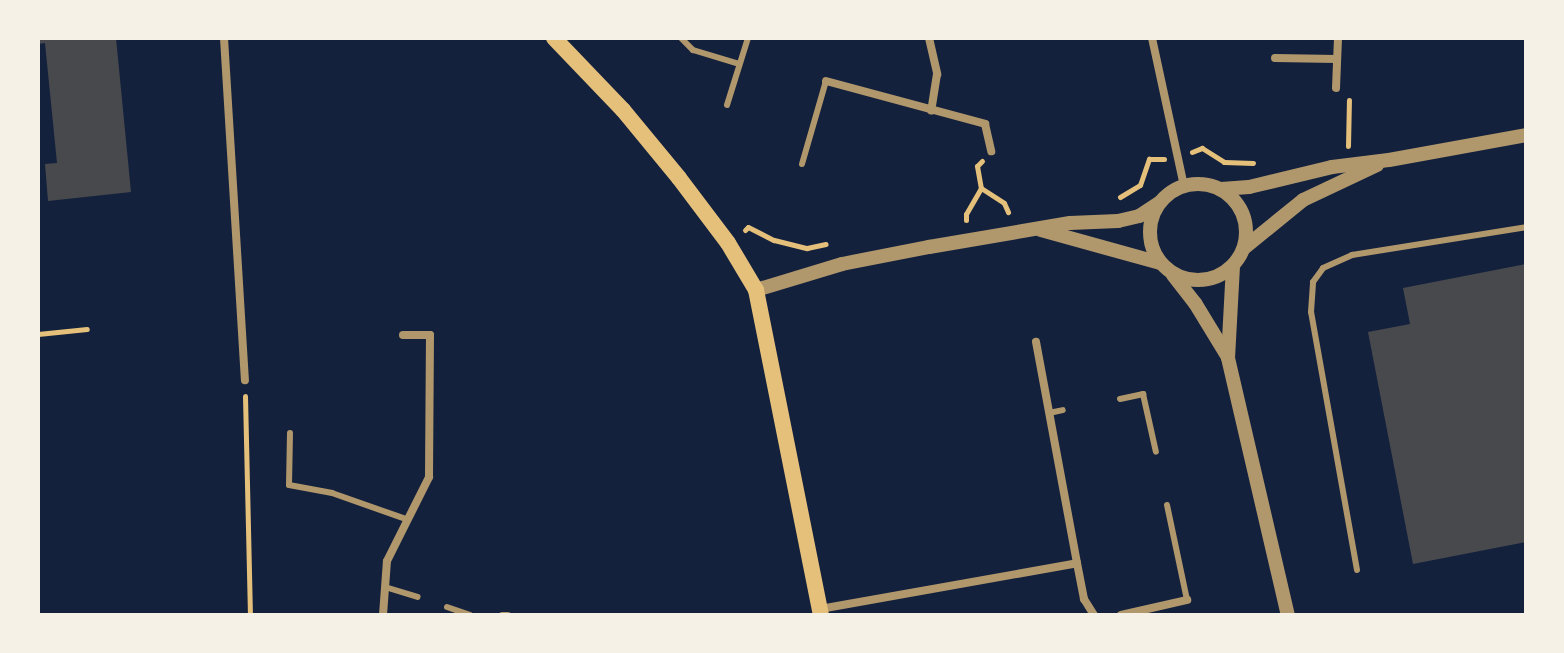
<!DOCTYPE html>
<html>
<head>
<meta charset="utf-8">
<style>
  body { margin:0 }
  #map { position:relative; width:1564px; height:653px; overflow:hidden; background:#14213d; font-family:"Noto Sans",sans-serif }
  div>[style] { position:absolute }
  .building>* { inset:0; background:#48494c }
  .path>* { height:5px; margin:-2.5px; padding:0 2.5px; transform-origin:2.5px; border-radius:2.5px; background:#e5c07b }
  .service>* { height:6px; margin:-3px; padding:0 3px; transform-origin:3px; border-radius:3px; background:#b1986c }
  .minor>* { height:8px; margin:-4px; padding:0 4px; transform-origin:4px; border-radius:4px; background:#b1986c }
  .tertiary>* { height:14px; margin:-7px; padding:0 7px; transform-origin:7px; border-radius:7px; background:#b1986c }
  .tertiary>.ring { margin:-7px; padding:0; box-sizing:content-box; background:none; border:14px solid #b1986c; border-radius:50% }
  .secondary>* { height:16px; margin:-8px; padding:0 8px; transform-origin:8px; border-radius:8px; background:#e5c07b }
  span { translate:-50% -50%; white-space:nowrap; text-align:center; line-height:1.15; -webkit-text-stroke:6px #f6f1e7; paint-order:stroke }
  .frame { position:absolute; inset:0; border:40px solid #f6f1e7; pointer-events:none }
</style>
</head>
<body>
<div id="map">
  <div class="building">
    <i style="clip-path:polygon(38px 38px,116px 38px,131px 192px,48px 201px,45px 164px,57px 163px,45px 43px,38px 44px)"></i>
    <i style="clip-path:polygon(1526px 264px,1526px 542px,1413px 564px,1368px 332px,1410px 324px,1403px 288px)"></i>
  </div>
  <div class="path">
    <i style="left:1348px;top:146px;width:46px;rotate:-88.8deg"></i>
    <i style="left:1192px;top:152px;width:11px;rotate:-22deg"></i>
    <i style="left:1202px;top:148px;width:26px;rotate:32deg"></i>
    <i style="left:1224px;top:162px;width:29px;rotate:2deg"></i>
    <i style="left:982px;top:161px;width:7px;rotate:135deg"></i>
    <i style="left:977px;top:166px;width:22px;rotate:80deg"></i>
    <i style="left:981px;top:188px;width:27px;rotate:33deg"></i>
    <i style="left:1004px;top:203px;width:10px;rotate:66deg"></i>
    <i style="left:1120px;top:197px;width:23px;rotate:-31deg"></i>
    <i style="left:1140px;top:185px;width:28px;rotate:-71deg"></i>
    <i style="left:1149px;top:159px;width:15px"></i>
    <i style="left:966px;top:220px;width:6px;rotate:-90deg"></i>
    <i style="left:966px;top:214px;width:30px;rotate:-60deg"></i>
    <i style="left:745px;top:230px;width:4px;rotate:-45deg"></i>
    <i style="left:748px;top:227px;width:29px;rotate:27deg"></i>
    <i style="left:774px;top:240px;width:34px;rotate:14deg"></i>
    <i style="left:807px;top:248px;width:19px;rotate:-12deg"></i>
    <i style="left:38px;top:334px;width:49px;rotate:-5.8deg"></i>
    <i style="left:245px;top:396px;width:219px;rotate:88.7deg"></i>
  </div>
  <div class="service">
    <i style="left:681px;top:38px;width:17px;rotate:45deg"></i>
    <i style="left:693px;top:50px;width:48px;rotate:16.9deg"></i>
    <i style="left:727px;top:105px;width:70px;rotate:-72.6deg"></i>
    <i style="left:802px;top:164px;width:86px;rotate:-73.9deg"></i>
    <i style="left:1120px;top:399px;width:24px;rotate:-12deg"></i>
    <i style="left:1143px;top:394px;width:59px;rotate:77.4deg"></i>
    <i style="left:1049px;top:413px;width:14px;rotate:-12deg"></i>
    <i style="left:290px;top:433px;width:52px;rotate:91.1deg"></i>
    <i style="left:289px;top:485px;width:44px;rotate:10.5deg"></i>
    <i style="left:332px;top:493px;width:78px;rotate:19.4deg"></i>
    <i style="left:1167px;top:505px;width:97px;rotate:78.1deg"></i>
    <i style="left:1357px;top:570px;width:262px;rotate:-100.1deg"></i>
    <i style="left:1311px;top:312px;width:30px;rotate:-86deg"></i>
    <i style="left:1313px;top:282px;width:17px;rotate:-54deg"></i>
    <i style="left:1323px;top:268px;width:32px;rotate:-24deg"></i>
    <i style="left:1352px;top:255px;width:176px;rotate:-9.1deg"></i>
    <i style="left:385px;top:587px;width:34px;rotate:17deg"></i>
    <i style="left:447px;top:607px;width:24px;rotate:19deg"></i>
    <i style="left:502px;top:615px;width:6px"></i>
  </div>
  <div class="minor">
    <i style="left:224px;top:38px;width:343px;rotate:86.5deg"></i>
    <i style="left:929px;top:38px;width:37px;rotate:77deg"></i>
    <i style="left:937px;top:74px;width:37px;rotate:99deg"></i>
    <i style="left:1152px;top:38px;width:151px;rotate:77.8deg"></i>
    <i style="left:1275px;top:58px;width:62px;rotate:0.9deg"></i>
    <i style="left:826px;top:81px;width:165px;rotate:15.1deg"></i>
    <i style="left:985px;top:124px;width:28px;rotate:77deg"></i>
    <i style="left:1336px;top:88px;width:50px;rotate:-87.7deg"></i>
    <i style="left:1077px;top:563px;width:37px;rotate:79deg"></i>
    <i style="left:1084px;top:599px;width:19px;rotate:58deg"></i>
    <i style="left:820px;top:609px;width:261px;rotate:-10.1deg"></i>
    <i style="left:1077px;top:563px;width:225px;rotate:-100.5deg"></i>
    <i style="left:383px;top:615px;width:54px;rotate:-85.8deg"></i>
    <i style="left:387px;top:561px;width:94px;rotate:-63.4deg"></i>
    <i style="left:429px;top:477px;width:142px;rotate:-89.6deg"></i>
    <i style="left:430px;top:335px;width:27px;rotate:180deg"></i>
    <i style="left:1121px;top:615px;width:68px;rotate:-12.8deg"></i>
  </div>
  <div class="tertiary">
    <i class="ring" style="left:1150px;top:184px;width:82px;height:82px"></i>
    <i style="left:1221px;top:189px;width:28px;rotate:-4deg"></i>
    <i style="left:1249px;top:187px;width:85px;rotate:-13.5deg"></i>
    <i style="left:1332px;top:167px;width:57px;rotate:-7deg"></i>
    <i style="left:1389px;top:160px;width:139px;rotate:-10.3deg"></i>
    <i style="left:1041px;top:230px;width:123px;rotate:15.5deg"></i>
    <i style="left:1244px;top:248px;width:76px;rotate:-39.1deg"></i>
    <i style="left:1303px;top:200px;width:82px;rotate:-25.3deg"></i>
    <i style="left:1233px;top:266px;width:92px;rotate:93.1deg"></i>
    <i style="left:1228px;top:358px;width:264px;rotate:76.9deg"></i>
    <i style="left:1173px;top:275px;width:36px;rotate:52deg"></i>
    <i style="left:1195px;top:303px;width:63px;rotate:58.6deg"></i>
    <i style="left:756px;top:290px;width:90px;rotate:-16.8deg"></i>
    <i style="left:842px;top:264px;width:89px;rotate:-11.1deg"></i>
    <i style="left:929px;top:247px;width:143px;rotate:-9.7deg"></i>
    <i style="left:1070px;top:223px;width:48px;rotate:-2.4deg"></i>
    <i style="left:1118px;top:221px;width:22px;rotate:-13deg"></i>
    <i style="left:1139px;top:216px;width:24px;rotate:-33deg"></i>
  </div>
  <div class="secondary">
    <i style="left:554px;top:38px;width:100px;rotate:46.2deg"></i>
    <i style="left:623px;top:110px;width:88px;rotate:50.5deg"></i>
    <i style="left:679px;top:178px;width:81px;rotate:53deg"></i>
    <i style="left:728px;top:243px;width:55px;rotate:59.2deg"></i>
    <i style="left:756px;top:290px;width:331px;rotate:78.7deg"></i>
  </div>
  <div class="frame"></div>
</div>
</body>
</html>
